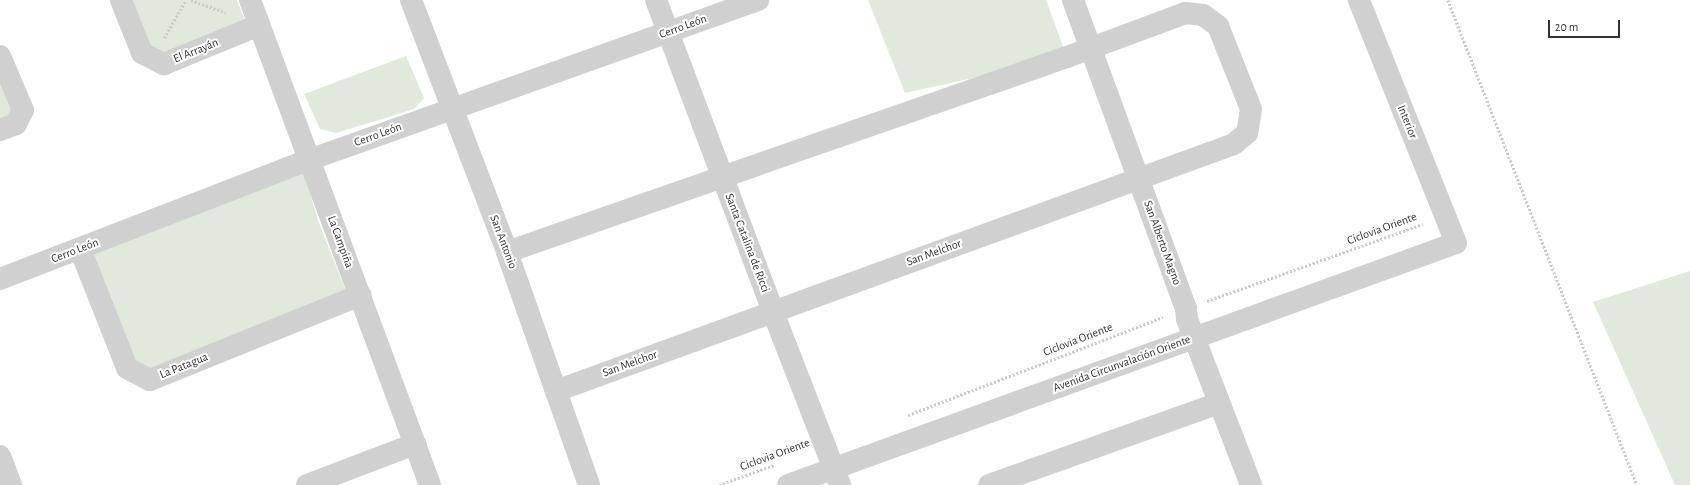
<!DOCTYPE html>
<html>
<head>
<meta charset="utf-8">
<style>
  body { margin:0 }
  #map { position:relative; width:1690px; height:485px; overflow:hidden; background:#fff; font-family:"Alegreya Sans",sans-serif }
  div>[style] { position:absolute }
  .green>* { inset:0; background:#e1e9dd }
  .path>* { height:2.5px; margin-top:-1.25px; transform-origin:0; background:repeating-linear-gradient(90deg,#cacaca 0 2px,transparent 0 4px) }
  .minor>* { height:22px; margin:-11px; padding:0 11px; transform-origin:11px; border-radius:11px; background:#d0d0d0 }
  span { translate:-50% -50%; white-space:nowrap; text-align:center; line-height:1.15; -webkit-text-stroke:4px #fff; paint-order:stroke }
  .street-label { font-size:12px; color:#333 }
  .scale { position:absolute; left:1548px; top:20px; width:72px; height:18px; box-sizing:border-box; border:2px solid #333; border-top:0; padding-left:5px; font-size:12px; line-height:14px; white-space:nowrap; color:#333; -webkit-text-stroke:3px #fff; paint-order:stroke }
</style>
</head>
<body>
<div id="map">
  <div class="green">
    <i style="clip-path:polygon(129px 0,237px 0,247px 26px,166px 57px,147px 48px)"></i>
    <i style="clip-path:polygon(868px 0,1046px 0,1067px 57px,905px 93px)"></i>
    <i style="clip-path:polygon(406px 56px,424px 98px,414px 109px,336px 133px,320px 129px,304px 94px)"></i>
    <i style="clip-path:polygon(0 67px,19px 109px,0 124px)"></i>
    <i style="clip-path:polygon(303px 171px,319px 223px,346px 291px,148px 370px,132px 358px,92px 251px)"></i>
    <i style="clip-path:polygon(1690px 271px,1690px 485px,1675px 485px,1593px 302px)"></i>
  </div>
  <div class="path">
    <i style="left:191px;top:0;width:37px;rotate:20deg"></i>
    <i style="left:1448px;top:0;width:521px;rotate:68.71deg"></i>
    <i style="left:164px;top:38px;width:44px;rotate:-59.9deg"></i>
    <i style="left:1207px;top:301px;width:229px;rotate:-19.6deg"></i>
    <i style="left:908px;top:415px;width:273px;rotate:-21deg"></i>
    <i style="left:719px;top:485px;width:59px;rotate:-20deg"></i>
  </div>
  <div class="minor">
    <i style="left:121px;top:0;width:57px;rotate:68.4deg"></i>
    <i style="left:142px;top:53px;width:25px;rotate:27deg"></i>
    <i style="left:164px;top:64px;width:103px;rotate:-22.3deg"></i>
    <i style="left:250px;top:0;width:517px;rotate:69.64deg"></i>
    <i style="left:411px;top:0;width:270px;rotate:69.1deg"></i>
    <i style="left:507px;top:252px;width:247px;rotate:70.6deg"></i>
    <i style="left:656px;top:0;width:333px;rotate:69.4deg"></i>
    <i style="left:773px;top:312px;width:186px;rotate:68.8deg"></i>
    <i style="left:1073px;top:0;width:329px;rotate:69.9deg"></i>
    <i style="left:1186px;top:309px;width:10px;rotate:84deg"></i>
    <i style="left:1187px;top:319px;width:178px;rotate:68.9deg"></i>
    <i style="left:0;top:56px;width:59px;rotate:66.9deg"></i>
    <i style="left:23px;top:110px;width:16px;rotate:117deg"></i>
    <i style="left:16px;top:124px;width:17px;rotate:159deg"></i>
    <i style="left:80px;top:249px;width:128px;rotate:68.4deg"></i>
    <i style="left:127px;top:368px;width:26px;rotate:28deg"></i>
    <i style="left:150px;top:380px;width:227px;rotate:-22deg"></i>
    <i style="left:507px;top:252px;width:593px;rotate:-19.2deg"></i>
    <i style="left:1067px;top:57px;width:126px;rotate:-20.4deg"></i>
    <i style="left:1185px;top:13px;width:18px;rotate:6deg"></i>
    <i style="left:1203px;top:15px;width:19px;rotate:36deg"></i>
    <i style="left:1218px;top:26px;width:89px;rotate:68.3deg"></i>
    <i style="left:1251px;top:109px;width:24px;rotate:99deg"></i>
    <i style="left:1247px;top:133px;width:17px;rotate:140deg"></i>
    <i style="left:1234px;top:144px;width:722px;rotate:159.98deg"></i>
    <i style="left:0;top:279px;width:331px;rotate:-21.1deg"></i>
    <i style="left:309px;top:160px;width:477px;rotate:-19.6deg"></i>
    <i style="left:0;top:456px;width:31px;rotate:69deg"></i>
    <i style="left:307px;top:485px;width:116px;rotate:-20.8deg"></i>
    <i style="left:788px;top:485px;width:710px;rotate:-19.91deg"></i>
    <i style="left:1456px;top:243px;width:262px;rotate:-111.8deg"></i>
    <i style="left:989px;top:485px;width:244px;rotate:-19.6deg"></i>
  </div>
  <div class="street-label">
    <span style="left:683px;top:27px;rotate:-20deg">Cerro León</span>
    <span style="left:196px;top:51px;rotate:-22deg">El Arrayán</span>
    <span style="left:1407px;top:122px;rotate:68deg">Interior</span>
    <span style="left:378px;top:135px;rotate:-20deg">Cerro León</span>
    <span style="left:1382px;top:229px;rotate:-20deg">Ciclovia Oriente</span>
    <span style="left:340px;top:242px;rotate:70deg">La Campiña</span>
    <span style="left:503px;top:242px;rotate:69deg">San Antonio</span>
    <span style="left:747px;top:243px;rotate:69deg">Santa Catalina de Ricci</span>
    <span style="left:1162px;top:243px;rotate:70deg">San Alberto Magno</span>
    <span style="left:75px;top:251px;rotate:-21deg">Cerro León</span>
    <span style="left:934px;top:253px;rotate:-20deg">San Melchor</span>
    <span style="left:1078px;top:340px;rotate:-21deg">Ciclovia Oriente</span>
    <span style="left:630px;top:364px;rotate:-20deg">San Melchor</span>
    <span style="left:1122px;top:364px;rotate:-20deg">Avenida Circunvalación Oriente</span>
    <span style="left:184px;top:366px;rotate:-22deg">La Patagua</span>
    <span style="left:775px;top:455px;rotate:-20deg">Ciclovia Oriente</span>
  </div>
  <div class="scale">20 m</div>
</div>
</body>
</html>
